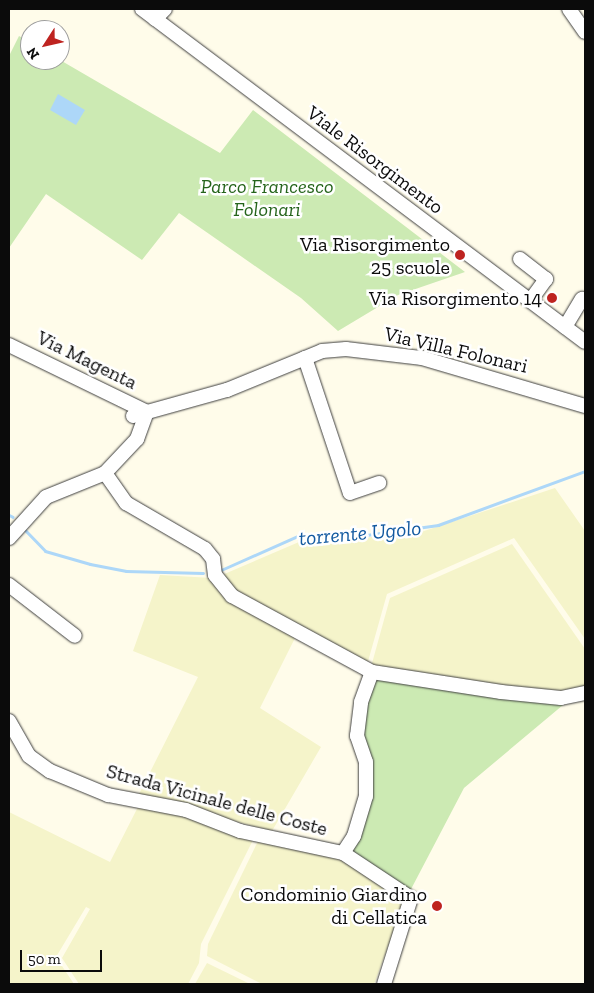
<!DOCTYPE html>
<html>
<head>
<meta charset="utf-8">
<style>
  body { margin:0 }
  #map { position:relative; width:594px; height:993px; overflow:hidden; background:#fffcea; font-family:"Zilla Slab",serif }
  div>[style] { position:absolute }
  .farmland>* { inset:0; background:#f5f4ca }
  .green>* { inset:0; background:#cceab3 }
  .water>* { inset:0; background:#add7f8 }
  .stream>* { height:3px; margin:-1.5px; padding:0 1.5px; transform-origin:1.5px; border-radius:1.5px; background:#add7f8 }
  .roads { filter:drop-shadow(0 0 1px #3e3e3e) drop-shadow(0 0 1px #3e3e3e) }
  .minor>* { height:14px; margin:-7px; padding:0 7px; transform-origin:7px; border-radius:7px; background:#fff }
  .dots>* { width:14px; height:14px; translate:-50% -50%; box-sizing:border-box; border:2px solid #fff; border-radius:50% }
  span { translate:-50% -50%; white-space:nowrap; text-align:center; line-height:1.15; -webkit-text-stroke:5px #fff; paint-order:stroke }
  .street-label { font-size:20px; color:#0b0b0b }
  .park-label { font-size:20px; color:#25641b; font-style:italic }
  .poi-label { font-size:20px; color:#0b0b0b }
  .right { translate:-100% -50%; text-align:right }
  .water-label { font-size:21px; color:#1259a0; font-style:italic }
  .frame { position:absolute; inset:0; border:10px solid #0b0b0b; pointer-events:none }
  .north { position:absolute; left:20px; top:20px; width:50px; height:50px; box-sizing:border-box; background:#fff; border:1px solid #9d9d9d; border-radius:50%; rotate:235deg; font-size:14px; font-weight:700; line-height:20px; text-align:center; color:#0b0b0b }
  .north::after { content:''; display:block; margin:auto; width:18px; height:22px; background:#be2320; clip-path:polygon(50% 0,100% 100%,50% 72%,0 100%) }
  .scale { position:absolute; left:20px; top:950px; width:82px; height:22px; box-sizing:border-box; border:2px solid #0b0b0b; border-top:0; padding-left:6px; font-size:15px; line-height:18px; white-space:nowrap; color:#0b0b0b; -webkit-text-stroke:4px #fff; paint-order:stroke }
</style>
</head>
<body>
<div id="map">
  <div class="farmland">
    <i style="clip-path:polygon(555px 488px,585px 531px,585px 639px,514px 538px,387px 594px,367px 665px,234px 593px,222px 575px,313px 536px,360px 538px,418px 533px)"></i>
    <i style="clip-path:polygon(512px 544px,585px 649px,585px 689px,556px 693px,371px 667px,390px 598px)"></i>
    <i style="clip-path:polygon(160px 575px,212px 578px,229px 600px,295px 638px,260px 708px,321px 747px,272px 831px,138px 796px,198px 677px,133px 651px)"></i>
    <i style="clip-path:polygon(140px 803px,255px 836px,201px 944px,199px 963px,188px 984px,79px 984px,62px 958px,90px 909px,86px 907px,56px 957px,74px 984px,9px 984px,9px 812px,110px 862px)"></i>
    <i style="clip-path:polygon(260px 837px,339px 856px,405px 901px,374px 984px,262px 984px,207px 956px,208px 944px)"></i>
    <i style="clip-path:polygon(207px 963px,250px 984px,195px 984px)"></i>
  </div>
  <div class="green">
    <i style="clip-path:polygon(19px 36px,30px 42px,30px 60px,60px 60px,220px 153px,253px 110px,465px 272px,398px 295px,338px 331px,301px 298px,179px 213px,142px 260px,46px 194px,9px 248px,9px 56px)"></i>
    <i style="clip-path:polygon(375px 677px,563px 705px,464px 788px,409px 893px,349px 853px,359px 837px,361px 735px,365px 703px)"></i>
  </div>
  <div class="water">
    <i style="clip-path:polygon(58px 94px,85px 110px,76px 125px,50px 110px)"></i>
  </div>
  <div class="stream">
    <i style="left:9px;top:515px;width:4px;rotate:27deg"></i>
    <i style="left:24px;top:529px;width:30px;rotate:46deg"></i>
    <i style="left:45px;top:551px;width:47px;rotate:16.1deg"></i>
    <i style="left:90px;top:564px;width:37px;rotate:11deg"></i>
    <i style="left:126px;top:571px;width:77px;rotate:1.5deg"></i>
    <i style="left:221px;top:570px;width:89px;rotate:-24deg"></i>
    <i style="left:302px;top:534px;width:57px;rotate:2deg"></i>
    <i style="left:359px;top:536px;width:80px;rotate:-7.9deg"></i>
    <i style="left:438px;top:525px;width:157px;rotate:-20.2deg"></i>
  </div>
  <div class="roads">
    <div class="minor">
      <i style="left:142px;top:9px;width:554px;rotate:36.93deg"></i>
      <i style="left:569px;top:9px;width:28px;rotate:55deg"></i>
      <i style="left:155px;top:19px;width:14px;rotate:-45deg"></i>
      <i style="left:520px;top:259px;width:33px;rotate:38deg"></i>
      <i style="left:546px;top:279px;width:27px;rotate:126deg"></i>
      <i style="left:565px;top:327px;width:33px;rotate:-59deg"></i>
      <i style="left:9px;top:345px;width:153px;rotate:25.9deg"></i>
      <i style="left:305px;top:358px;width:142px;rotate:71.6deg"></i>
      <i style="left:350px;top:493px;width:31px;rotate:-19deg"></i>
      <i style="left:133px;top:416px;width:98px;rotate:-15.5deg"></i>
      <i style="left:227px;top:390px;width:103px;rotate:-22.3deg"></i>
      <i style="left:322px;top:351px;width:24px;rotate:-5deg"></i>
      <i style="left:346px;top:349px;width:77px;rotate:6.8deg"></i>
      <i style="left:422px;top:358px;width:170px;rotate:16.4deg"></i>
      <i style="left:105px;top:473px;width:37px;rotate:55deg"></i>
      <i style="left:126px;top:503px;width:91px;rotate:30.2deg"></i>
      <i style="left:205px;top:549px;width:13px;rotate:51deg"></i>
      <i style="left:213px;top:559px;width:16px;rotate:83deg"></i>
      <i style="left:215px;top:575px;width:27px;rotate:51deg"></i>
      <i style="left:232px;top:596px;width:159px;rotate:28.5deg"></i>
      <i style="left:372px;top:672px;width:131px;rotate:8.8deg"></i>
      <i style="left:501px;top:692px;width:60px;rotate:5.7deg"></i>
      <i style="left:561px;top:698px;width:25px;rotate:-12deg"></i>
      <i style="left:9px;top:538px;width:55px;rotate:-47.9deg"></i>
      <i style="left:46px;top:497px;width:64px;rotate:-22.1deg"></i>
      <i style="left:105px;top:473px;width:47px;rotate:-46.7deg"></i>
      <i style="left:137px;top:439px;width:29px;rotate:-70deg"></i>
      <i style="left:9px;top:585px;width:83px;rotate:37.7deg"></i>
      <i style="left:9px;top:721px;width:40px;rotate:60.3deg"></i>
      <i style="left:29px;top:756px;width:26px;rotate:36deg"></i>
      <i style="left:50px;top:771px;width:63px;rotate:22.5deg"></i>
      <i style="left:108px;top:795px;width:79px;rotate:10.9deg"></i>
      <i style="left:186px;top:810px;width:58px;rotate:21.3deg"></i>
      <i style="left:240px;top:831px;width:105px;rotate:12.1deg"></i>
      <i style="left:343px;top:853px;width:82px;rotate:33.5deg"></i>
      <i style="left:411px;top:898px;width:90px;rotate:107.4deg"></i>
      <i style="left:343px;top:853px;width:20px;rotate:-57deg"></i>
      <i style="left:354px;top:836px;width:42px;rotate:-73.3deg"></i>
      <i style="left:366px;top:796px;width:34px;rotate:-90deg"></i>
      <i style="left:366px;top:762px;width:28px;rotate:-109deg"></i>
      <i style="left:357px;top:736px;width:34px;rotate:-83deg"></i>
      <i style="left:361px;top:702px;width:32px;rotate:-70deg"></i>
    </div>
  </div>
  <div class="dots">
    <i style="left:460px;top:255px;background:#be2320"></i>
    <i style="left:552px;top:298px;background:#be2320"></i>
    <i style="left:437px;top:906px;background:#be2320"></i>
  </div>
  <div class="street-label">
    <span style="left:375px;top:160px;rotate:37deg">Viale Risorgimento</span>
    <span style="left:456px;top:350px;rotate:13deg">Via Villa Folonari</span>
    <span style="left:87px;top:360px;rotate:26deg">Via Magenta</span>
    <span style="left:217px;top:800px;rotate:15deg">Strada Vicinale delle Coste</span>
  </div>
  <div class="park-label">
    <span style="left:267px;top:198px">Parco Francesco<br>Folonari</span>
  </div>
  <div class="poi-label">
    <span class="right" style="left:450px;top:256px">Via Risorgimento<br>25 scuole</span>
    <span class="right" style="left:542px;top:298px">Via Risorgimento 14</span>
    <span class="right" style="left:427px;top:906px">Condominio Giardino<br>di Cellatica</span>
  </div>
  <div class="water-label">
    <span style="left:360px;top:533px;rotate:-5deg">torrente Ugolo</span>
  </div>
  <div class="frame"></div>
  <div class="north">N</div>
  <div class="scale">50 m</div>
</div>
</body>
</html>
